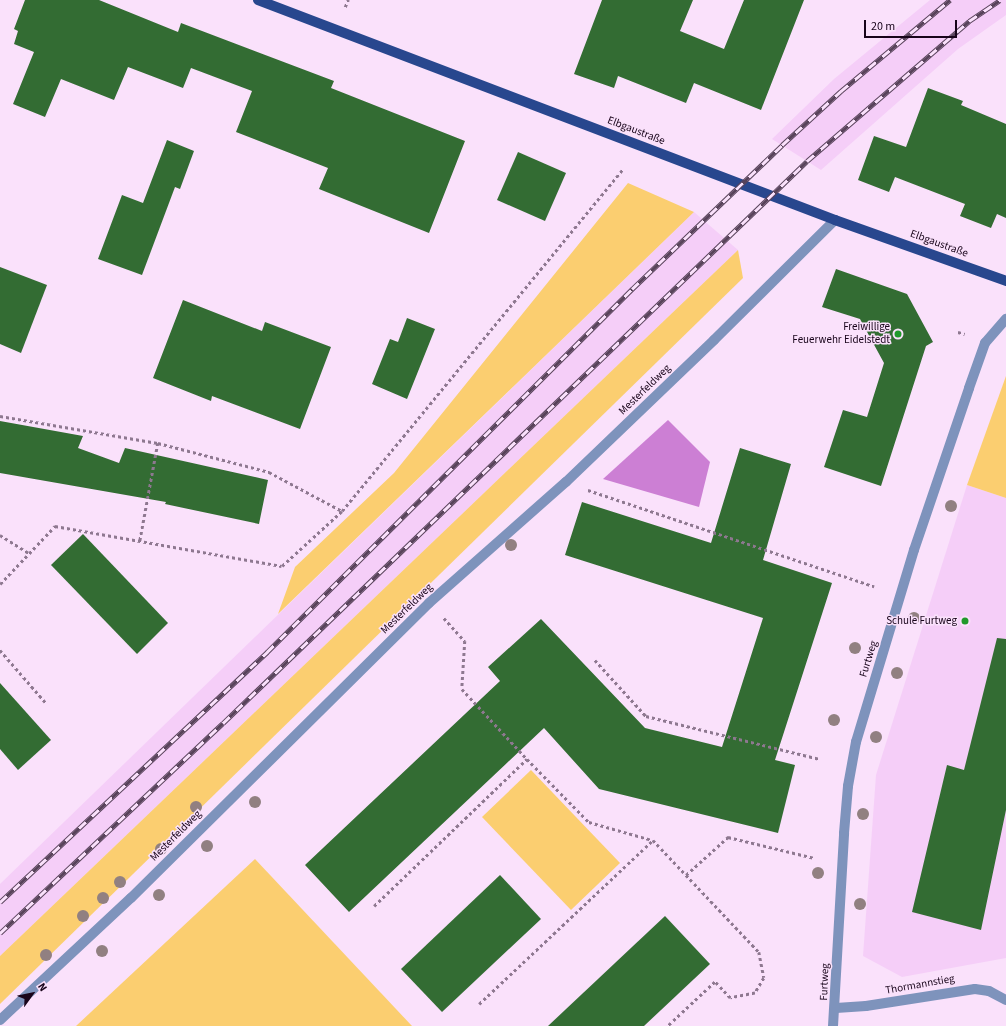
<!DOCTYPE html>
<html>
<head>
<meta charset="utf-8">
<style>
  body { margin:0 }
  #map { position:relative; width:1006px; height:1026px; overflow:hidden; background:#fae1fb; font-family:"Source Sans 3",sans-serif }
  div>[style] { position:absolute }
  .built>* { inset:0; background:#f5cef8 }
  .green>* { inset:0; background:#fbce70 }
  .water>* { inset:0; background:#cc7fd4 }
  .building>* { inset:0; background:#336c33 }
  .path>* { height:2.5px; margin-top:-1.25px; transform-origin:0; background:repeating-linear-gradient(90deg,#8e7890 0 3px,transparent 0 6px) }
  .street>* { height:10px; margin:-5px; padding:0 5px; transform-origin:5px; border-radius:5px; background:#7e93bc }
  .primary>* { height:10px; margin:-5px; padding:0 5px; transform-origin:5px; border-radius:5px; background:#28478e }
  .rail>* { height:4.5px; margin-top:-2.25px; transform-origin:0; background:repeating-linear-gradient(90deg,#fae1fb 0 9px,#58435a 0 18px); box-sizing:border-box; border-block:1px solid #58435a }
  .trees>* { width:12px; height:12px; margin:-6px; border-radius:50%; background:#918081 }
  .dots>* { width:11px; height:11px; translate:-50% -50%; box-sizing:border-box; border:2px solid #fae1fb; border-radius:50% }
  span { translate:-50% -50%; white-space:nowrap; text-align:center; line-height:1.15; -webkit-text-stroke:3px #fae1fb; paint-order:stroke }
  .street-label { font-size:11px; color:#18041a }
  .poi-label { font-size:11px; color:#18041a }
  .right { translate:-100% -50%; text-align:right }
  .north { position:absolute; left:12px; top:974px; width:40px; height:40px; -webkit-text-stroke:3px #fae1fb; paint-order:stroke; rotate:57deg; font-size:11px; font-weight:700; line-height:16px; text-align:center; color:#18041a }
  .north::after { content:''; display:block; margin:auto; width:14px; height:18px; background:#18041a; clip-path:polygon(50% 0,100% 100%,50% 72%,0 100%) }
  .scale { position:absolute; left:864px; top:20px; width:93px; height:18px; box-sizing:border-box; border:2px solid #18041a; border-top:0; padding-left:5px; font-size:12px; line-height:14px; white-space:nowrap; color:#18041a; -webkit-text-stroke:3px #fae1fb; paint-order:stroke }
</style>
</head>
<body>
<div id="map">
  <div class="built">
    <i style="clip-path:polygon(930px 0,1006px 0,1006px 15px,958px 49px,821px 170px,772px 139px,834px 79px)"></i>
    <i style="clip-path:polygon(694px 212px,738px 250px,0 956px,0 884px)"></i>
    <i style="clip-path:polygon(967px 485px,1006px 498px,1006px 958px,902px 977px,863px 956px,876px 775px)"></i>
  </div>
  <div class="green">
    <i style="clip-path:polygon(628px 183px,694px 212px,278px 614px,295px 567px,394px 473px)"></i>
    <i style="clip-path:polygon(738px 250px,743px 278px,0 1004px,0 956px)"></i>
    <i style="clip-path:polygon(1006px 376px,1006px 498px,967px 485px)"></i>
    <i style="clip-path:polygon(531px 770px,620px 863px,571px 910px,482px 817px)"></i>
    <i style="clip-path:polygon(255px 859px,412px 1026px,76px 1026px)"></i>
  </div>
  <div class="water">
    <i style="clip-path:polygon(668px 420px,710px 462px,699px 507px,603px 479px)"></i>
  </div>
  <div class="building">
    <i style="clip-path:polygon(25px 0,99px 0,178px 32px,181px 23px,334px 81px,331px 88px,465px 141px,429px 233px,319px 189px,328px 168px,236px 132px,252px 91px,191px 68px,183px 88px,128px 67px,114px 100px,61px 79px,45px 117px,13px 104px,34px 52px,14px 44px,18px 31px,14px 29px)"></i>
    <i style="clip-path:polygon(602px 0,693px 0,680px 31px,724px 49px,744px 0,804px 0,761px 110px,694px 83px,686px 103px,618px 76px,614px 88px,574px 74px)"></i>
    <i style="clip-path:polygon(928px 88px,963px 101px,961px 105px,1006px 124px,1006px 218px,997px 214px,991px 228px,960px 216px,965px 204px,895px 177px,889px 192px,858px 180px,874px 136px,906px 147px)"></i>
    <i style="clip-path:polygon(167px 140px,194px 151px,180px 189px,175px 187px,142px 275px,98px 259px,122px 195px,143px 203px)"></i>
    <i style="clip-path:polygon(518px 152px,566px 173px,545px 221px,497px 200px)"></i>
    <i style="clip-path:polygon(0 267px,47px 285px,21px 353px,0 344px)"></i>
    <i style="clip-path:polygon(836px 269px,907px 294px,933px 342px,926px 346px,881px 486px,824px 467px,843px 410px,867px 417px,884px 363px,860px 319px,822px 307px)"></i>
    <i style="clip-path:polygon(183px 300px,262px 331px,265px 322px,331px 347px,300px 429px,212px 396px,211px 401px,153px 378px)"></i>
    <i style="clip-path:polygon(407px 318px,435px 329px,407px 399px,372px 384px,390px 339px,398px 342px)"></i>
    <i style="clip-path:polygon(0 421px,83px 436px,78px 448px,119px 463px,125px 448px,268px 480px,259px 524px,165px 504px,166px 502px,0 473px)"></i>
    <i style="clip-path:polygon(740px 448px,791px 464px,763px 560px,832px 583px,775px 760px,795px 765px,778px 833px,599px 789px,544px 728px,349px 912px,305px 865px,500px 681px,488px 667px,541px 619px,645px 728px,722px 747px,763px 618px,565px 555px,582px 502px,711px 543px)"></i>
    <i style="clip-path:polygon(83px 534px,168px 623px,137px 654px,51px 565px)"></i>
    <i style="clip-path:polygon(997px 638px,1006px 639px,1006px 810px,981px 930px,912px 912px,947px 765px,964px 770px)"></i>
    <i style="clip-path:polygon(0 683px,51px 740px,18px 770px,0 749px)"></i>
    <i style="clip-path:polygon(500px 875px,541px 919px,442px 1012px,401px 969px)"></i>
    <i style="clip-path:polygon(665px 916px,710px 964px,644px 1026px,548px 1026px)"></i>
  </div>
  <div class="path">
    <i style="left:345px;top:7px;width:8px;rotate:-67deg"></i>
    <i style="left:958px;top:332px;width:7px;rotate:16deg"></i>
    <i style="left:0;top:416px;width:160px;rotate:9.7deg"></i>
    <i style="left:158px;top:443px;width:100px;rotate:100.4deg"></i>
    <i style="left:158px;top:443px;width:115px;rotate:14.6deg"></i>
    <i style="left:269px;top:472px;width:83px;rotate:28.1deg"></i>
    <i style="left:588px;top:490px;width:302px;rotate:18.6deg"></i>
    <i style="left:0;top:535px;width:34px;rotate:32deg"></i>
    <i style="left:0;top:584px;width:80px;rotate:-46.5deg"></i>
    <i style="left:55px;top:526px;width:230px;rotate:10deg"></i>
    <i style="left:282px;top:566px;width:81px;rotate:-42.5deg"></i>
    <i style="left:342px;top:511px;width:443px;rotate:-50.6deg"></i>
    <i style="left:444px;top:618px;width:31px;rotate:48deg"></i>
    <i style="left:465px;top:641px;width:48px;rotate:93.6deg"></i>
    <i style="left:462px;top:689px;width:96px;rotate:47.1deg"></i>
    <i style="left:527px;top:759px;width:88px;rotate:45.5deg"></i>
    <i style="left:589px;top:822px;width:66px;rotate:15.9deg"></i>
    <i style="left:0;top:650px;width:70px;rotate:49deg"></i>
    <i style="left:595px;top:660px;width:76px;rotate:47.7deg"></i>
    <i style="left:646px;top:716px;width:179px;rotate:13.9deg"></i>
    <i style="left:686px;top:875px;width:57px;rotate:-42.1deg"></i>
    <i style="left:728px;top:837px;width:89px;rotate:13.6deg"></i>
    <i style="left:374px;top:906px;width:212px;rotate:-43.9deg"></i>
    <i style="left:479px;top:1004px;width:239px;rotate:-43.3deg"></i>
    <i style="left:653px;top:840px;width:154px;rotate:46.6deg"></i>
    <i style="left:759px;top:952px;width:26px;rotate:79deg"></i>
    <i style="left:764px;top:978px;width:17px;rotate:121deg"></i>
    <i style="left:755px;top:993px;width:25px;rotate:169deg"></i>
    <i style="left:730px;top:998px;width:22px;rotate:-133deg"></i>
    <i style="left:715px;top:982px;width:64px;rotate:136.9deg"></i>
  </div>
  <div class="street">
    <i style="left:836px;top:1008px;width:30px;rotate:-4deg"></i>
    <i style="left:866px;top:1006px;width:110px;rotate:-8.9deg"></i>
    <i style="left:975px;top:989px;width:14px;rotate:8deg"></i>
    <i style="left:989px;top:991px;width:19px;rotate:28deg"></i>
    <i style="left:0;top:1020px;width:179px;rotate:-43deg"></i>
    <i style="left:131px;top:898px;width:419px;rotate:-44.7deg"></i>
    <i style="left:429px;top:603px;width:183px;rotate:-41.5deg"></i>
    <i style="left:566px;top:482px;width:205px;rotate:-43.8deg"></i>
    <i style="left:714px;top:340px;width:170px;rotate:-44.8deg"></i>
    <i style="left:833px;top:1026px;width:193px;rotate:-86.7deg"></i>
    <i style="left:844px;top:833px;width:47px;rotate:-85.1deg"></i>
    <i style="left:848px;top:786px;width:45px;rotate:-79.7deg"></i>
    <i style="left:856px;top:742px;width:201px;rotate:-73.2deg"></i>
    <i style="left:914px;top:550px;width:171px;rotate:-71.2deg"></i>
    <i style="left:969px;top:388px;width:48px;rotate:-70.4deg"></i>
    <i style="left:985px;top:343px;width:32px;rotate:-49deg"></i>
  </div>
  <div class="primary">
    <i style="left:258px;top:0;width:618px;rotate:20.87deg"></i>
    <i style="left:835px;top:220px;width:182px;rotate:19.6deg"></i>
  </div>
  <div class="rail">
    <i style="left:0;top:902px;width:366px;rotate:-43.1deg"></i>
    <i style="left:267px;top:652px;width:515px;rotate:-44.84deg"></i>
    <i style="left:632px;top:289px;width:208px;rotate:-43.8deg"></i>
    <i style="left:782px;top:145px;width:80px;rotate:-42.5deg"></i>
    <i style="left:841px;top:91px;width:142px;rotate:-39.9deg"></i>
    <i style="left:0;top:933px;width:306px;rotate:-43.3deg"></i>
    <i style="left:223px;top:723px;width:810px;rotate:-43.9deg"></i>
    <i style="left:807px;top:161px;width:214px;rotate:-40.8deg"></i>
    <i style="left:969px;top:21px;width:37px;rotate:-34deg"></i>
  </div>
  <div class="trees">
    <i style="left:951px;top:506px"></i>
    <i style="left:511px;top:545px"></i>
    <i style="left:914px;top:618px"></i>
    <i style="left:855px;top:648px"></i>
    <i style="left:897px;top:673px"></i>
    <i style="left:834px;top:720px"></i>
    <i style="left:876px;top:737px"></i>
    <i style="left:255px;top:802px"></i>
    <i style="left:196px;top:807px"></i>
    <i style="left:863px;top:814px"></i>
    <i style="left:207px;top:846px"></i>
    <i style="left:161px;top:849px"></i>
    <i style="left:818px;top:873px"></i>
    <i style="left:120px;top:882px"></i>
    <i style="left:159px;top:895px"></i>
    <i style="left:103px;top:898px"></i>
    <i style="left:860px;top:904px"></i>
    <i style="left:83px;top:916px"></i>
    <i style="left:102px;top:951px"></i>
    <i style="left:46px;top:955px"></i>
  </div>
  <div class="dots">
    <i style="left:898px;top:334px;background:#20992b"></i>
    <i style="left:965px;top:621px;background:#20992b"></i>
  </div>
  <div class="street-label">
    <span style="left:636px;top:131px;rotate:21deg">Elbgaustraße</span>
    <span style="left:939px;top:244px;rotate:20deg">Elbgaustraße</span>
    <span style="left:645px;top:390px;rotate:-44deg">Mesterfeldweg</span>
    <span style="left:407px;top:609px;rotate:-44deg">Mesterfeldweg</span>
    <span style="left:869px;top:659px;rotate:-73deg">Furtweg</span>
    <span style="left:176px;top:836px;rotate:-45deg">Mesterfeldweg</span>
    <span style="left:825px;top:982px;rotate:-88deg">Furtweg</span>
    <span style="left:920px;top:985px;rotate:-10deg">Thormannstieg</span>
  </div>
  <div class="poi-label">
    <span class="right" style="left:890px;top:334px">Freiwillige<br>Feuerwehr Eidelstedt</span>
    <span class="right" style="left:957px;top:621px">Schule Furtweg</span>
  </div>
  <div class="north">N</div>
  <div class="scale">20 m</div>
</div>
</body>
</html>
